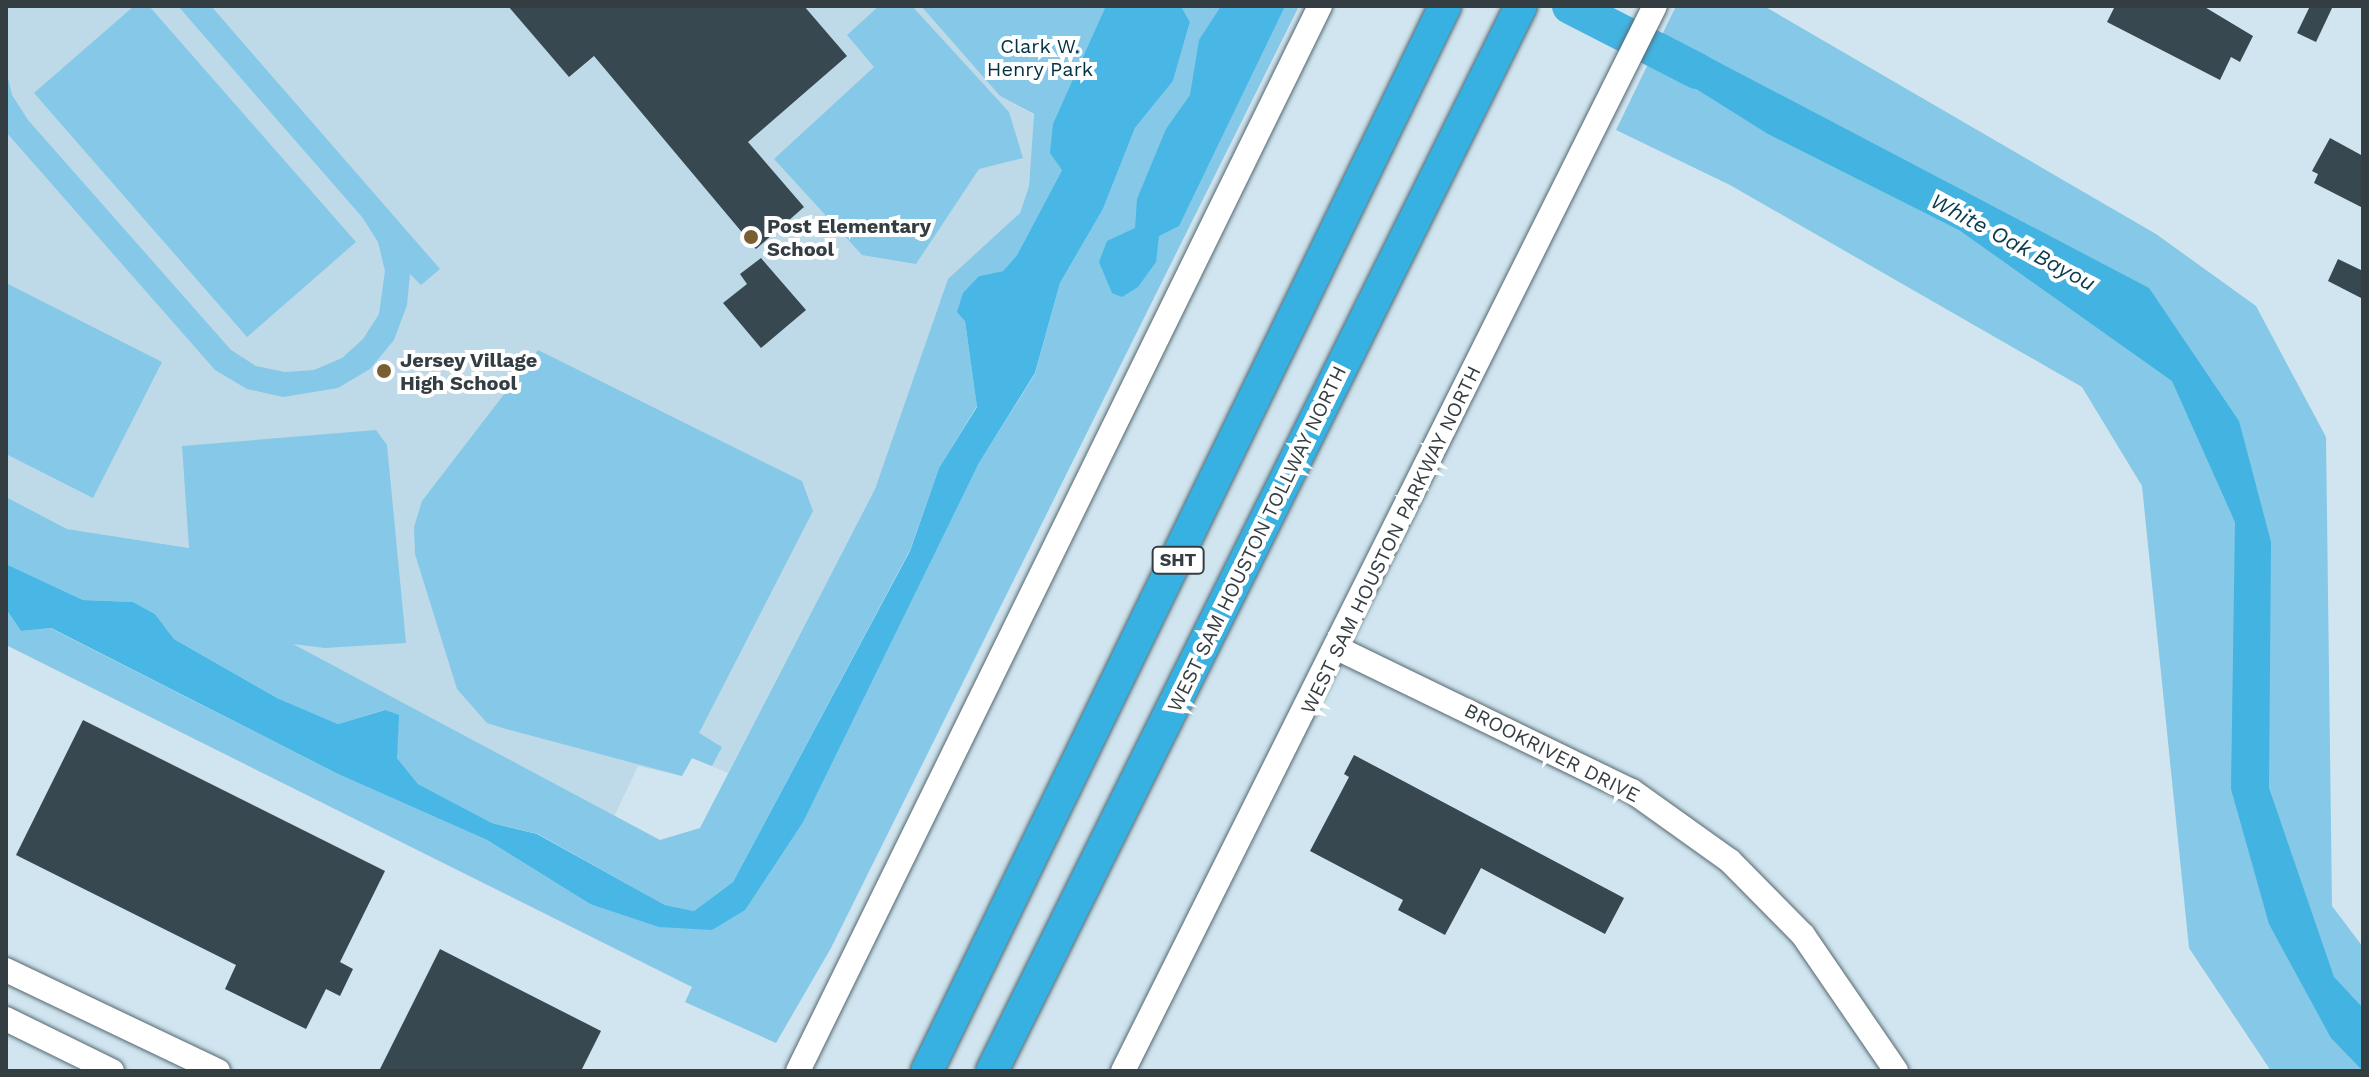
<!DOCTYPE html>
<html>
<head>
<meta charset="utf-8">
<style>
  body { margin:0 }
  #map { position:relative; width:2369px; height:1077px; overflow:hidden; background:#d0e5ef; font-family:"Work Sans",sans-serif }
  div>[style] { position:absolute }
  .built>* { inset:0; background:#bedae9 }
  .green>* { inset:0; background:#86c8e7 }
  .forest>* { inset:0; background:#48b7e5 }
  .water>* { inset:0; background:#43b3e1 }
  .river>* { height:36px; margin:-18px; padding:0 18px; transform-origin:18px; border-radius:18px; background:#43b3e1 }
  .building>* { inset:0; background:#374851 }
  .roads { filter:drop-shadow(0 0 2px #556770) drop-shadow(0 0 2px #556770) }
  .secondary>* { height:24px; margin:-12px; padding:0 12px; transform-origin:12px; border-radius:12px; background:#fff }
  .highway>* { height:32px; margin:-16px; padding:0 16px; transform-origin:16px; border-radius:16px; background:#36b1e2 }
  .dots>* { width:22px; height:22px; translate:-50% -50%; box-sizing:border-box; border:4px solid #fff; border-radius:50% }
  span { translate:-50% -50%; white-space:nowrap; text-align:center; line-height:1.15; -webkit-text-stroke:8px #fff; paint-order:stroke }
  .shield-label span { padding:2px 6px; background:#fff; border:2px solid; border-radius:6px; -webkit-text-stroke-width:0 }
  .shield-label { font-size:18px; color:#343d41; font-weight:700 }
  .park-label { font-size:20px; color:#003144 }
  .poi-label { font-size:20px; color:#343d41; font-weight:700 }
  .left { translate:0 -50%; text-align:left }
  .street-label { font-size:20px; color:#343d41 }
  .water-label { font-size:22px; color:#0a3c4f; font-style:italic }
  .frame { position:absolute; inset:0; border:8px solid #343d41; pointer-events:none }
</style>
</head>
<body>
<div id="map">
  <div class="built">
    <i style="clip-path:polygon(6px 6px,921px 6px,1000px 96px,1034px 115px,1029px 186px,1020px 213px,948px 280px,875px 489px,728px 773px,692px 758px,682px 776px,638px 766px,614px 817px,263px 629px,190px 548px,67px 529px,6px 497px)"></i>
  </div>
  <div class="green">
    <i style="clip-path:polygon(134px 6px,149px 6px,356px 242px,247px 337px,34px 93px)"></i>
    <i style="clip-path:polygon(178px 6px,211px 6px,440px 269px,421px 285px,410px 274px,407px 305px,394px 340px,370px 369px,338px 388px,283px 397px,247px 389px,215px 370px,6px 132px,6px 70px,12px 95px,28px 120px,231px 350px,256px 366px,285px 372px,314px 370px,342px 358px,363px 339px,379px 314px,385px 271px,378px 242px,362px 217px)"></i>
    <i style="clip-path:polygon(879px 6px,912px 6px,1009px 112px,1023px 158px,979px 169px,916px 264px,862px 255px,774px 159px,874px 67px,847px 35px)"></i>
    <i style="clip-path:polygon(921px 6px,1123px 6px,1062px 170px,1017px 255px,1003px 271px,979px 276px,965px 321px,977px 406px,939px 468px,910px 550px,733px 882px,694px 911px,665px 905px,538px 834px,492px 823px,418px 784px,397px 758px,384px 710px,338px 724px,277px 698px,174px 639px,155px 614px,133px 602px,83px 600px,6px 564px,6px 497px,67px 529px,189px 548px,182px 446px,376px 430px,387px 445px,406px 643px,325px 648px,293px 644px,660px 840px,700px 828px,875px 489px,948px 279px,1020px 213px,1029px 186px,1034px 114px,1000px 96px)"></i>
    <i style="clip-path:polygon(1181px 6px,1299px 6px,831px 948px,776px 1043px,685px 1002px,692px 987px,6px 645px,6px 609px,21px 631px,50px 628px,338px 774px,487px 840px,590px 904px,712px 930px,856px 711px,979px 463px,1035px 374px,1060px 283px,1103px 209px,1135px 128px,1173px 81px,1190px 22px)"></i>
    <i style="clip-path:polygon(1676px 6px,1764px 6px,2156px 234px,2256px 306px,2326px 437px,2332px 906px,2363px 947px,2363px 1071px,2271px 1071px,2189px 948px,2142px 486px,2082px 387px,1730px 185px,1616px 130px)"></i>
    <i style="clip-path:polygon(6px 283px,162px 362px,93px 498px,6px 454px)"></i>
    <i style="clip-path:polygon(538px 350px,802px 481px,813px 511px,699px 733px,722px 747px,712px 766px,692px 758px,682px 776px,506px 729px,487px 723px,457px 689px,415px 554px,414px 527px,422px 501px)"></i>
  </div>
  <div class="forest">
    <i style="clip-path:polygon(1106px 6px,1181px 6px,1190px 22px,1173px 81px,1135px 128px,1103px 209px,1060px 283px,1035px 373px,979px 463px,803px 822px,745px 910px,712px 930px,659px 927px,590px 904px,487px 840px,338px 774px,51px 628px,21px 631px,6px 609px,6px 564px,83px 600px,133px 602px,155px 614px,174px 639px,277px 698px,338px 724px,385px 710px,399px 715px,397px 758px,418px 784px,492px 823px,537px 834px,665px 905px,694px 911px,733px 882px,910px 551px,939px 468px,977px 407px,965px 321px,957px 312px,963px 293px,979px 276px,1003px 271px,1017px 255px,1062px 170px,1050px 153px,1053px 124px)"></i>
    <i style="clip-path:polygon(1221px 6px,1285px 6px,1179px 226px,1159px 236px,1156px 262px,1138px 287px,1122px 297px,1112px 293px,1099px 262px,1107px 241px,1135px 228px,1137px 199px,1166px 129px,1190px 95px,1199px 40px)"></i>
  </div>
  <div class="water">
    <i style="clip-path:polygon(1663px 33px,2149px 288px,2239px 421px,2271px 542px,2269px 788px,2334px 977px,2363px 1008px,2363px 1071px,2331px 1038px,2269px 924px,2231px 789px,2235px 522px,2172px 381px,1959px 230px,1768px 134px,1650px 60px)"></i>
  </div>
  <div class="river">
    <i style="left:1570px;top:6px;width:143px;rotate:27.1deg"></i>
  </div>
  <div class="building">
    <i style="clip-path:polygon(508px 6px,804px 6px,847px 56px,748px 142px,804px 207px,756px 249px,594px 56px,569px 77px)"></i>
    <i style="clip-path:polygon(2115px 6px,2203px 6px,2253px 36px,2240px 62px,2231px 57px,2220px 80px,2107px 22px)"></i>
    <i style="clip-path:polygon(2310px 6px,2333px 6px,2316px 42px,2297px 33px)"></i>
    <i style="clip-path:polygon(2330px 138px,2363px 156px,2363px 208px,2314px 183px,2318px 174px,2312px 171px)"></i>
    <i style="clip-path:polygon(761px 258px,806px 310px,761px 348px,723px 303px,747px 284px,740px 274px)"></i>
    <i style="clip-path:polygon(2338px 259px,2363px 271px,2363px 299px,2328px 281px)"></i>
    <i style="clip-path:polygon(83px 720px,385px 871px,340px 962px,353px 969px,340px 996px,326px 989px,306px 1029px,225px 989px,236px 965px,16px 855px)"></i>
    <i style="clip-path:polygon(1354px 755px,1624px 898px,1605px 934px,1481px 868px,1445px 935px,1398px 910px,1403px 900px,1310px 851px,1349px 777px,1344px 774px)"></i>
    <i style="clip-path:polygon(440px 949px,601px 1031px,581px 1071px,379px 1071px)"></i>
  </div>
  <div class="roads">
    <div class="secondary">
      <i style="left:1337px;top:648px;width:328px;rotate:25.9deg"></i>
      <i style="left:1632px;top:791px;width:120px;rotate:35.5deg"></i>
      <i style="left:1730px;top:861px;width:104px;rotate:45.4deg"></i>
      <i style="left:1803px;top:935px;width:165px;rotate:55.6deg"></i>
      <i style="left:6px;top:970px;width:235px;rotate:25.5deg"></i>
      <i style="left:6px;top:1019px;width:118px;rotate:26.1deg"></i>
      <i style="left:798px;top:1071px;width:1186px;rotate:-63.89deg"></i>
      <i style="left:1123px;top:1071px;width:1190px;rotate:-63.46deg"></i>
    </div>
    <div class="highway">
      <i style="left:927px;top:1071px;width:1184px;rotate:-64.06deg"></i>
      <i style="left:992px;top:1071px;width:1189px;rotate:-63.59deg"></i>
    </div>
  </div>
  <div class="dots">
    <i style="left:751px;top:237px;background:#795f31"></i>
    <i style="left:384px;top:371px;background:#795f31"></i>
  </div>
  <div class="shield-label">
    <span style="left:1178px;top:560px">SHT</span>
  </div>
  <div class="park-label">
    <span style="left:1040px;top:58px">Clark W.<br>Henry Park</span>
  </div>
  <div class="poi-label">
    <span class="left" style="left:767px;top:238px">Post Elementary<br>School</span>
    <span class="left" style="left:400px;top:372px">Jersey Village<br>High School</span>
  </div>
  <div class="street-label">
    <span style="left:1257px;top:539px;rotate:-64deg">WEST SAM HOUSTON TOLLWAY NORTH</span>
    <span style="left:1391px;top:540px;rotate:-64deg">WEST SAM HOUSTON PARKWAY NORTH</span>
    <span style="left:1552px;top:753px;rotate:27deg">BROOKRIVER DRIVE</span>
  </div>
  <div class="water-label">
    <span style="left:2013px;top:242px;rotate:28deg">White Oak Bayou</span>
  </div>
  <div class="frame"></div>
</div>
</body>
</html>
